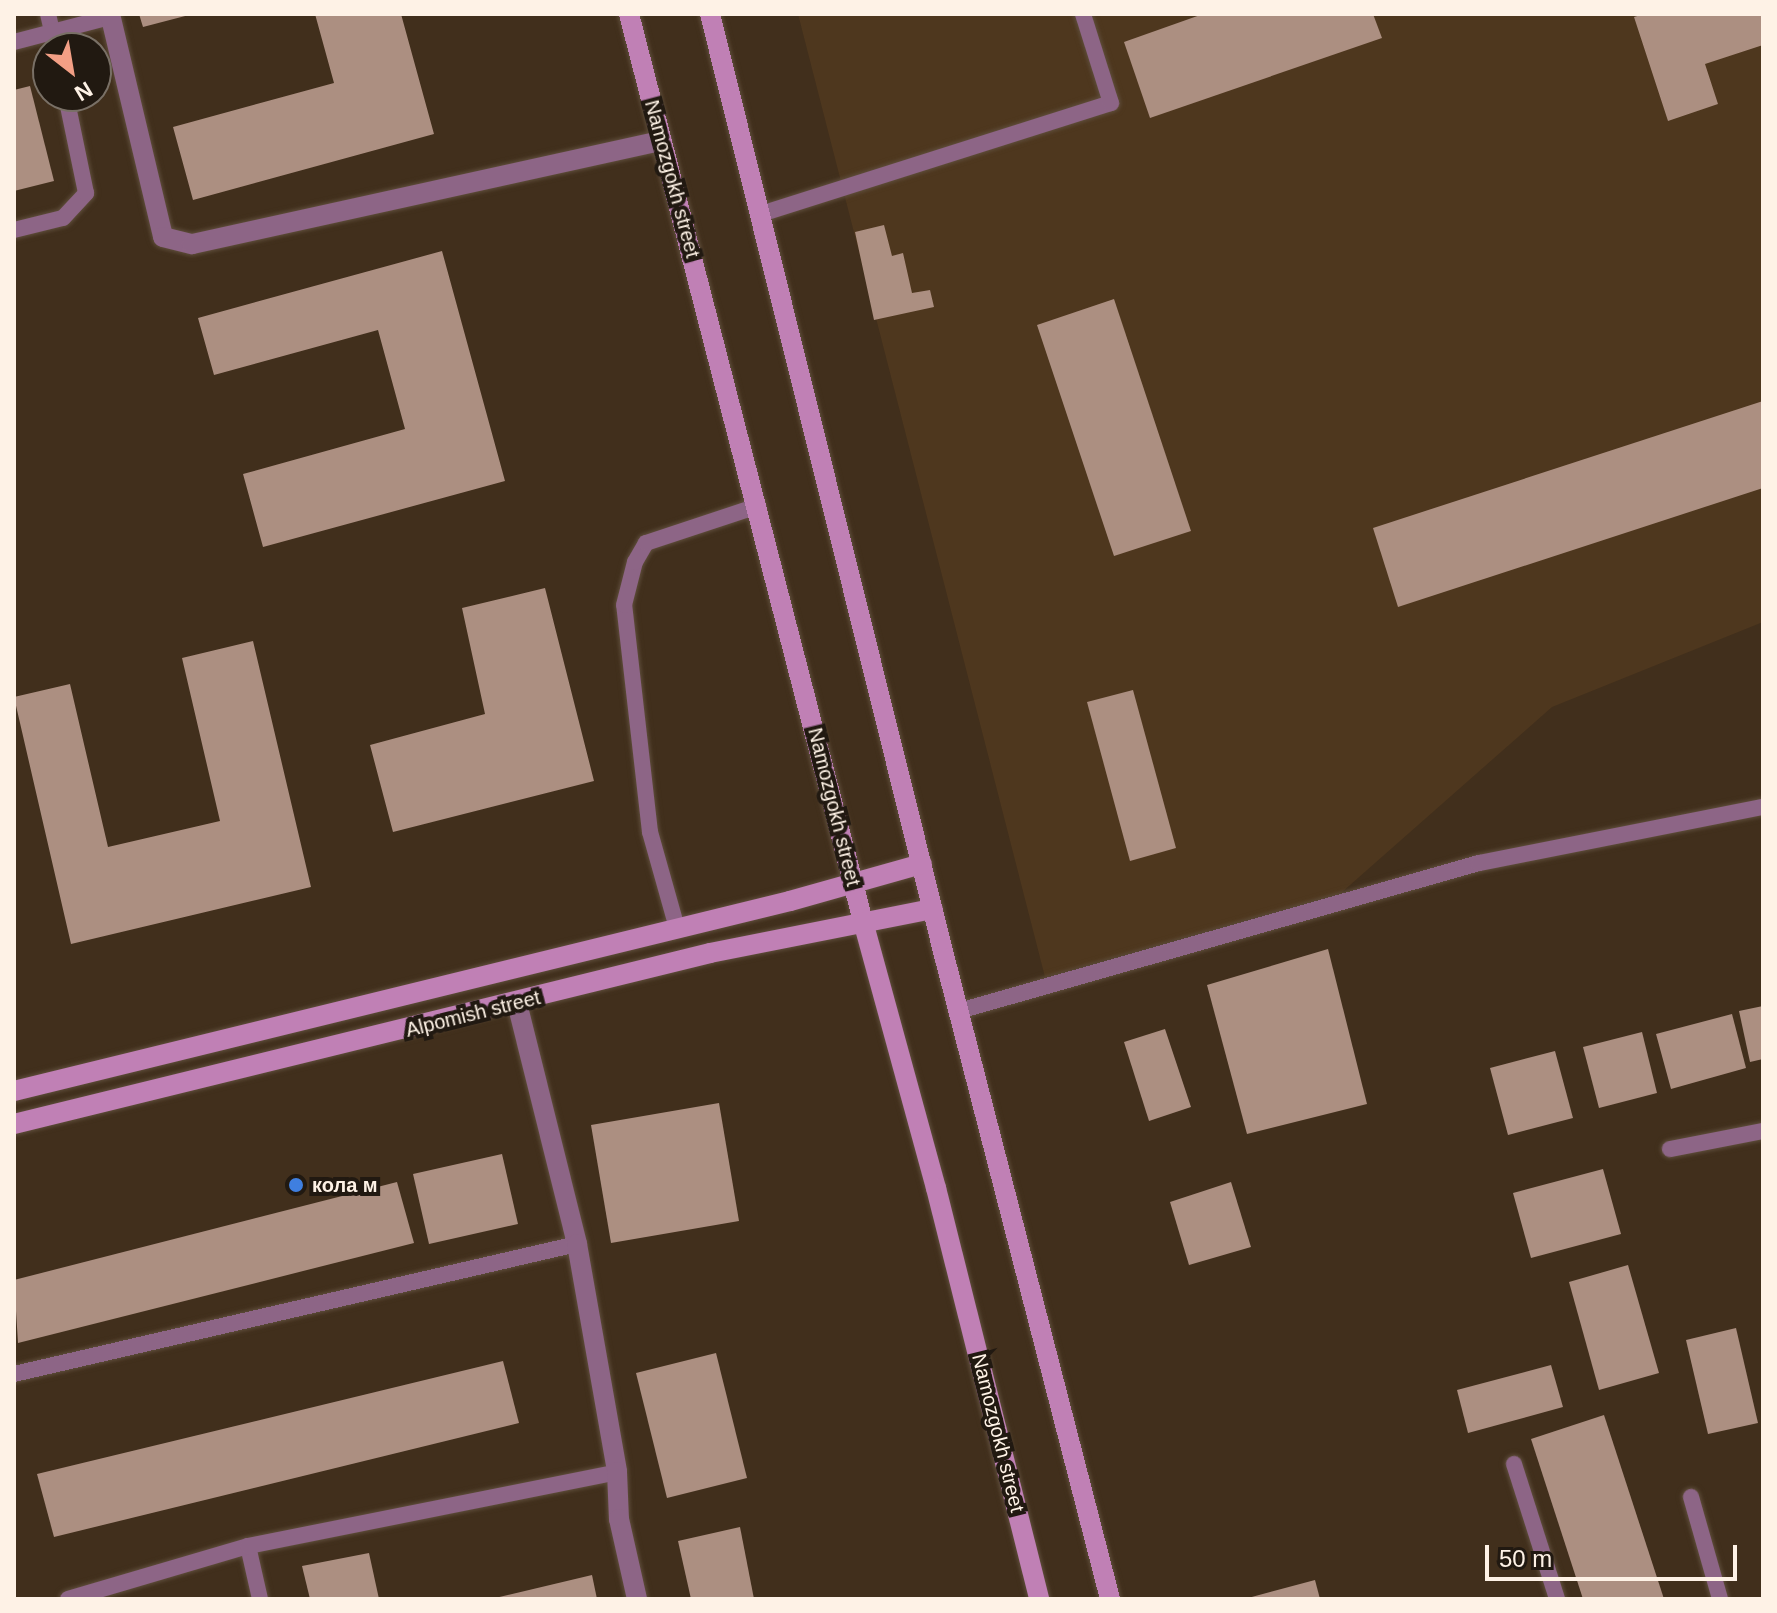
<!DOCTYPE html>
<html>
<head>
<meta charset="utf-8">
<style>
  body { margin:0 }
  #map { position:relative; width:1777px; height:1613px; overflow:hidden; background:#412f1c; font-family:Arial,sans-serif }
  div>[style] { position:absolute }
  .built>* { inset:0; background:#4e371e }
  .building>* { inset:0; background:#ac8f81 }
  .roads { filter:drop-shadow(0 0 2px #5f4e3c) drop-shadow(0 0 2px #5f4e3c) }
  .service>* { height:16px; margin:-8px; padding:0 8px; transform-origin:8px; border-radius:8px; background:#8d6586 }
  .minor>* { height:20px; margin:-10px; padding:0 10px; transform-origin:10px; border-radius:10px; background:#8d6586 }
  .secondary>* { height:20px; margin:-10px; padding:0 10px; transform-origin:10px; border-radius:10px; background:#c080b5 }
  .dots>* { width:22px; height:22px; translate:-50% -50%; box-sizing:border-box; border:4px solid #211911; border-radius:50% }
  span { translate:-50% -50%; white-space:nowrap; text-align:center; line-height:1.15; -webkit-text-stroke:8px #211911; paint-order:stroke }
  .street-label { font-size:20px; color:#fef2e6 }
  .poi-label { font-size:20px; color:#fef2e6; font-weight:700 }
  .left { translate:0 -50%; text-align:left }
  .frame { position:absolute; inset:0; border:16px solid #fef2e6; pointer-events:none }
  .north { position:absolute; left:32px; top:32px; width:80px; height:80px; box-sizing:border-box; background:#211911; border:2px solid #797066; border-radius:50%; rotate:149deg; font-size:22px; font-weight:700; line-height:32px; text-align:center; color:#fef2e6 }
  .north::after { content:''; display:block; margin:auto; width:28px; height:36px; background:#f39f85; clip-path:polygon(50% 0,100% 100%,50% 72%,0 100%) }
  .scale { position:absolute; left:1485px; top:1545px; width:252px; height:36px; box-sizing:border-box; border:4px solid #fef2e6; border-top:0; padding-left:10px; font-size:24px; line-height:28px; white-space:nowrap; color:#fef2e6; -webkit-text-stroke:6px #211911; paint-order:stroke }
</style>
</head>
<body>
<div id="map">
  <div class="built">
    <i style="clip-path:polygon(798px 14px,1763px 14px,1763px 622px,1552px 707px,1341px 893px,1045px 977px)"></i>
  </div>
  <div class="building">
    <i style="clip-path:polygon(139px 14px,189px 14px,189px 15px,143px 27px)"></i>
    <i style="clip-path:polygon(315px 14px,401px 14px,434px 134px,193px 200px,173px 127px,334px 83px)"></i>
    <i style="clip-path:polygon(1203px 14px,1373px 14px,1382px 38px,1150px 118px,1124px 42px)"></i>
    <i style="clip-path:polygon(1644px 14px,1763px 14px,1763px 45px,1705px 64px,1718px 104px,1668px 121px,1634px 17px)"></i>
    <i style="clip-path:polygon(30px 86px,54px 181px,14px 191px,14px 90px)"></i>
    <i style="clip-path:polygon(884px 225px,892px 256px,903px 253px,912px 293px,930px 290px,934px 307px,874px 320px,855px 232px)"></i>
    <i style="clip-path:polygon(442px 251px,505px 481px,263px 547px,243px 474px,405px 429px,378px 330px,214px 375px,198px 318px)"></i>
    <i style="clip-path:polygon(1114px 299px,1191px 531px,1114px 556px,1037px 325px)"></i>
    <i style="clip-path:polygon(1763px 401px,1763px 488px,1398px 607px,1373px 528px)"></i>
    <i style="clip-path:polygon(545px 588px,594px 781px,393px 832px,370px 745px,485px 714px,462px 608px)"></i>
    <i style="clip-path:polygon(253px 641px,311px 887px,71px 944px,14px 697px,70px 684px,108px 847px,220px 821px,182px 658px)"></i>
    <i style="clip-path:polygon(1133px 690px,1176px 848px,1130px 861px,1087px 702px)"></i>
    <i style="clip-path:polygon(1328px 949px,1367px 1104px,1247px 1134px,1207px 985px)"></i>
    <i style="clip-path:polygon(1763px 1006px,1763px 1059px,1750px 1062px,1739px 1011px)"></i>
    <i style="clip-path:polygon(1732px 1014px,1746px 1068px,1671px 1089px,1656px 1034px)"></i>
    <i style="clip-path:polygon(1165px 1029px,1191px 1107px,1149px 1121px,1124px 1042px)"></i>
    <i style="clip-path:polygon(1642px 1032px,1657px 1093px,1599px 1108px,1583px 1047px)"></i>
    <i style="clip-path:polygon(1555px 1051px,1573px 1118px,1508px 1135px,1490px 1068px)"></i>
    <i style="clip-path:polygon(719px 1103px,739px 1221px,611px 1243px,591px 1125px)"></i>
    <i style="clip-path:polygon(502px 1154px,518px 1224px,429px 1244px,413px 1174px)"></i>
    <i style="clip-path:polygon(1603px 1169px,1621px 1234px,1531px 1258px,1513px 1193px)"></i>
    <i style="clip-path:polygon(397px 1182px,414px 1243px,18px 1343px,14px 1280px)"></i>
    <i style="clip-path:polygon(1231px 1182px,1251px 1247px,1189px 1265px,1170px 1202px)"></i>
    <i style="clip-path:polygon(1628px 1265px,1659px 1373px,1599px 1390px,1569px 1282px)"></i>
    <i style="clip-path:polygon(1736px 1328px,1758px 1423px,1708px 1434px,1686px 1340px)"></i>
    <i style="clip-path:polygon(716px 1353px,747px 1478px,667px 1498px,636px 1373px)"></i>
    <i style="clip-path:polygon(503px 1361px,519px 1423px,54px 1537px,37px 1474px)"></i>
    <i style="clip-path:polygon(1551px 1365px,1563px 1407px,1468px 1433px,1457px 1390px)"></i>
    <i style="clip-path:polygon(1604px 1415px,1664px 1599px,1583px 1599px,1531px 1439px)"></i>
    <i style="clip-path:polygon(740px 1527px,754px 1599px,691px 1599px,678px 1541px)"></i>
    <i style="clip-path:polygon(369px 1553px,379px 1599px,310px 1599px,302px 1566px)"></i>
    <i style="clip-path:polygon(592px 1575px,597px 1599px,495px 1599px,495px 1598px)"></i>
    <i style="clip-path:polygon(1315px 1580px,1320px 1599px,1248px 1599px,1248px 1598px)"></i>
  </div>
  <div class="roads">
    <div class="service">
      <i style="left:48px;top:14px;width:35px;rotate:77deg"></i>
      <i style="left:14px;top:42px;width:99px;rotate:-14.6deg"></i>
      <i style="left:761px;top:214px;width:367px;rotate:-17.6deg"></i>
      <i style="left:1111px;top:103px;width:93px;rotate:-107.5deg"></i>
      <i style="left:14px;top:230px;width:50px;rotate:-13.8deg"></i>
      <i style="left:63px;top:218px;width:34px;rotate:-47deg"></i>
      <i style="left:86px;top:193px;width:99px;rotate:-101.7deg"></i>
      <i style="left:677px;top:928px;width:100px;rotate:-105.7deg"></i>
      <i style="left:650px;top:832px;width:228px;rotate:-96.5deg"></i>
      <i style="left:624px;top:605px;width:44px;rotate:-75.7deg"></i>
      <i style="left:635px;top:562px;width:22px;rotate:-60deg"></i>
      <i style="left:646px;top:543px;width:118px;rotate:-18.3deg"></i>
      <i style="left:959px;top:1011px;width:541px;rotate:-15.89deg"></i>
      <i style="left:1479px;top:863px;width:289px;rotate:-11.2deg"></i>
      <i style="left:1670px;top:1149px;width:95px;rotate:-11deg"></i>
      <i style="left:14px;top:1374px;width:578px;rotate:-13deg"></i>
      <i style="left:1514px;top:1464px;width:142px;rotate:72.3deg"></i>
      <i style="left:1691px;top:1497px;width:106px;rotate:74.1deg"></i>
      <i style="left:248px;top:1546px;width:54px;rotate:77.2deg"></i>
      <i style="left:68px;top:1599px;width:188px;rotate:-16.4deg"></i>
      <i style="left:248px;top:1546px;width:376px;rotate:-11.3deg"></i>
    </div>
    <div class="minor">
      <i style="left:110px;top:14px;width:229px;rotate:76.6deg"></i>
      <i style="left:163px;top:237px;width:30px;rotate:14deg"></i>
      <i style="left:192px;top:244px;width:481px;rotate:-12.4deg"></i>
      <i style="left:517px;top:1003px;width:248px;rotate:76deg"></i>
      <i style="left:577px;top:1244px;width:231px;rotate:80deg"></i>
      <i style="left:617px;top:1472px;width:47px;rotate:87.6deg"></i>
      <i style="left:619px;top:1519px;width:82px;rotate:77.3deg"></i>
    </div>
    <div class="secondary">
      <i style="left:629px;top:14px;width:941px;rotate:75.54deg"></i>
      <i style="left:864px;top:925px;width:273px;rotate:74.7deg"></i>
      <i style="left:936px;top:1188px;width:424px;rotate:75.9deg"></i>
      <i style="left:710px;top:14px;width:974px;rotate:76.04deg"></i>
      <i style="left:945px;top:959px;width:661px;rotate:75.54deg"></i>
      <i style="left:14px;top:1091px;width:799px;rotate:-13.76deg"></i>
      <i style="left:790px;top:901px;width:137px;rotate:-15.7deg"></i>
      <i style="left:14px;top:1124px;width:717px;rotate:-13.8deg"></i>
      <i style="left:710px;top:953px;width:227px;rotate:-11.2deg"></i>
    </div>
  </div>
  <div class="dots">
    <i style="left:296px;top:1185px;background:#3f7fe0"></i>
  </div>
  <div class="street-label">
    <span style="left:672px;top:179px;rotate:75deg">Namozgokh street</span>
    <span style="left:834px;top:807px;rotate:76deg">Namozgokh street</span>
    <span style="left:473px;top:1014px;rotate:-14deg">Alpomish street</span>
    <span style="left:998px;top:1433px;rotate:76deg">Namozgokh street</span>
  </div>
  <div class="poi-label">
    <span class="left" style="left:312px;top:1185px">кола м</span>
  </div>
  <div class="frame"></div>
  <div class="north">N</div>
  <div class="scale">50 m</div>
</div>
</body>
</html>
